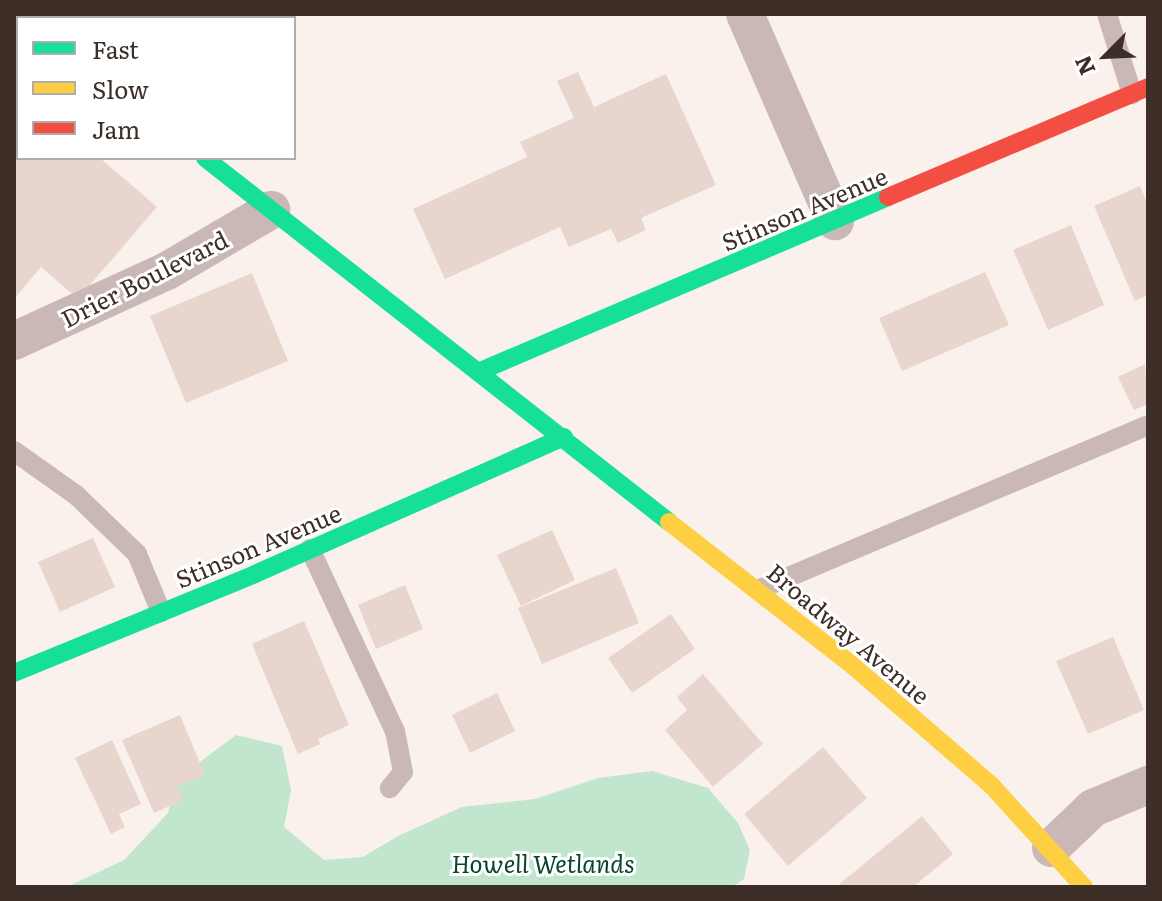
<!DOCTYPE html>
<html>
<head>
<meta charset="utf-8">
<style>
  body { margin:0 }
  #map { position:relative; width:1162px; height:901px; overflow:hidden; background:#faf1ed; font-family:Literata,serif }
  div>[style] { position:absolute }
  .green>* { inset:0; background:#c1e5cd }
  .building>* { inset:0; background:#e8d6ce }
  .lane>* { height:20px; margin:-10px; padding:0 10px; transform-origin:10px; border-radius:10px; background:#cab8b6 }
  .street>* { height:38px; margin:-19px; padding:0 19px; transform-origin:19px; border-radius:19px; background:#cab8b6 }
  .fast>* { height:18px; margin:-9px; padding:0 9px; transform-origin:9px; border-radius:9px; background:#16e098 }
  .slow>* { height:18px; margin:-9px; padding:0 9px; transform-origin:9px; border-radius:9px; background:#ffcf43 }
  .jam>* { height:18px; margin:-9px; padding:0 9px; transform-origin:9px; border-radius:9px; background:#f24e42 }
  span { translate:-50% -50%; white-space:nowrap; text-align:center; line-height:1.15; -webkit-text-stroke:6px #fff; paint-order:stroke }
  .street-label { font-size:24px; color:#3d2f28 }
  .park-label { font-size:24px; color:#09472d; font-style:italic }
  .frame { position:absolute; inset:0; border:16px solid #3d2f28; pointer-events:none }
  .legend { position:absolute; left:16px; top:16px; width:280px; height:144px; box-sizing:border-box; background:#fff; border:2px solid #b1aca9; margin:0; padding:10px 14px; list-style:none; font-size:24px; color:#3d2f28 }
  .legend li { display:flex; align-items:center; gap:16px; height:40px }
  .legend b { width:40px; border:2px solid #b1aca9 }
  .north { position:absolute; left:1066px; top:16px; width:80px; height:80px; -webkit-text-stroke:6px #fff; paint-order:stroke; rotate:246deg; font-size:22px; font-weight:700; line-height:32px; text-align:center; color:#3d2f28 }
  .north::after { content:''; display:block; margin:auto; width:28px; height:36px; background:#3d2f28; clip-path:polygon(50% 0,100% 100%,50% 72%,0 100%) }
</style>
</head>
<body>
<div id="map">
  <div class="green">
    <i style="clip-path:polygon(236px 735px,282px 746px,291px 790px,284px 827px,324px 860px,363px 857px,398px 836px,462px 807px,535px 799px,598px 778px,652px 771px,708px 788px,738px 823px,750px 850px,744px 879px,732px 887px,67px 887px,124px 860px,168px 813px,177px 779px)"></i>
  </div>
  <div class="building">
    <i style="clip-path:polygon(578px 72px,594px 107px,666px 74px,716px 185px,641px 218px,646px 230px,618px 243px,611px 229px,569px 247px,560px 227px,445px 279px,413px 209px,527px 157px,520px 142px,574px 118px,557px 81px)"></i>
    <i style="clip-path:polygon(18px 115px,18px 158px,100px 158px,157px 207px,78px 299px,41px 267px,14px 299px,14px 120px)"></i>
    <i style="clip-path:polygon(1140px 186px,1148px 205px,1148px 295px,1135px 301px,1094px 206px)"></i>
    <i style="clip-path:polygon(1071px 225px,1104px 305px,1048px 330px,1013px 250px)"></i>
    <i style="clip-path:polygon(985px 272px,1009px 325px,902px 371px,879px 318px)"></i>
    <i style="clip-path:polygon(252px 273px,288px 361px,186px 403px,150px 316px)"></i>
    <i style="clip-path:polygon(1145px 364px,1148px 404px,1134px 410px,1118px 377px)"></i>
    <i style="clip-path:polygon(552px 530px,575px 580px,521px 606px,497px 555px)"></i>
    <i style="clip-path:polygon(93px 538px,115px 587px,60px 612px,38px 562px)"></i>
    <i style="clip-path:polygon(616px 568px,639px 623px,542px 664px,518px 608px)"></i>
    <i style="clip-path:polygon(405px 585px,423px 629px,376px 649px,358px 605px)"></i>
    <i style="clip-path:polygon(671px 614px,695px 649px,632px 693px,608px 658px)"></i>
    <i style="clip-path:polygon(304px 621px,349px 725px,318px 739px,320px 744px,298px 754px,252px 644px)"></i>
    <i style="clip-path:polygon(1113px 637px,1144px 710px,1088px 734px,1056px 661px)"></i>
    <i style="clip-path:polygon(703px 674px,763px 744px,713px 787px,665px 730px,687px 710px,677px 697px)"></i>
    <i style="clip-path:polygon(497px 693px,515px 731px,470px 753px,452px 715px)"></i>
    <i style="clip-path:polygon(180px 715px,205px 775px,177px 787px,183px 800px,154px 813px,122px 740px)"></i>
    <i style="clip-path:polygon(112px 740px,141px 804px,119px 814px,125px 827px,111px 834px,75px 758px)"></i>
    <i style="clip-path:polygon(823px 747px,867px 798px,788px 866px,744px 814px)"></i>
    <i style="clip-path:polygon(922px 816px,953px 854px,913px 887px,836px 887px)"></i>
  </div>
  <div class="lane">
    <i style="left:1107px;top:14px;width:84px;rotate:72.6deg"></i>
    <i style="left:14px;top:451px;width:76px;rotate:35.4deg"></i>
    <i style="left:76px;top:495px;width:85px;rotate:44deg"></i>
    <i style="left:137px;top:554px;width:63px;rotate:67.5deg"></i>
    <i style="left:310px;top:549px;width:201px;rotate:65deg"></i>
    <i style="left:395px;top:731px;width:42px;rotate:79deg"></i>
    <i style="left:403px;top:772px;width:21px;rotate:129deg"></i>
    <i style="left:760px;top:589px;width:421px;rotate:-22.9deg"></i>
  </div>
  <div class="street">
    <i style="left:745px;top:14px;width:226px;rotate:66.5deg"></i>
    <i style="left:14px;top:341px;width:168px;rotate:-24.6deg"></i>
    <i style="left:167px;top:271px;width:121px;rotate:-30.4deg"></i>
    <i style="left:1051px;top:848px;width:58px;rotate:-43.6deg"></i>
    <i style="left:1093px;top:808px;width:60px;rotate:-22.7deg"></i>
  </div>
  <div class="fast">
    <i style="left:22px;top:14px;width:6px;rotate:39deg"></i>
    <i style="left:205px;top:158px;width:590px;rotate:38.11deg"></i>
    <i style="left:478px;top:372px;width:446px;rotate:-23.1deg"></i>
    <i style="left:14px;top:673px;width:261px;rotate:-22.3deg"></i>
    <i style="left:255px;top:574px;width:338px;rotate:-23.9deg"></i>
  </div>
  <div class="slow">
    <i style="left:669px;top:522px;width:232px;rotate:38deg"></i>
    <i style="left:852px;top:665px;width:185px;rotate:40.8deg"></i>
    <i style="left:992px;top:786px;width:137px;rotate:47.7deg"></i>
  </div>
  <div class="jam">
    <i style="left:888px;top:197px;width:282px;rotate:-22.9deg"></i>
  </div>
  <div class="street-label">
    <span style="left:804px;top:208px;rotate:-23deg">Stinson Avenue</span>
    <span style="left:144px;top:278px;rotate:-27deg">Drier Boulevard</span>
    <span style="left:258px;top:545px;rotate:-23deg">Stinson Avenue</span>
    <span style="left:849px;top:633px;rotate:40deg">Broadway Avenue</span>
  </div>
  <div class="park-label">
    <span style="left:543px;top:863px">Howell Wetlands</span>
  </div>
  <div class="frame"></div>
  <ul class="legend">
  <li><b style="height:10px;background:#16e098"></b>Fast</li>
  <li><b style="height:10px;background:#ffcf43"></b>Slow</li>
  <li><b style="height:10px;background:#f24e42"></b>Jam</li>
  </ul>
  <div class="north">N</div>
</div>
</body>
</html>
